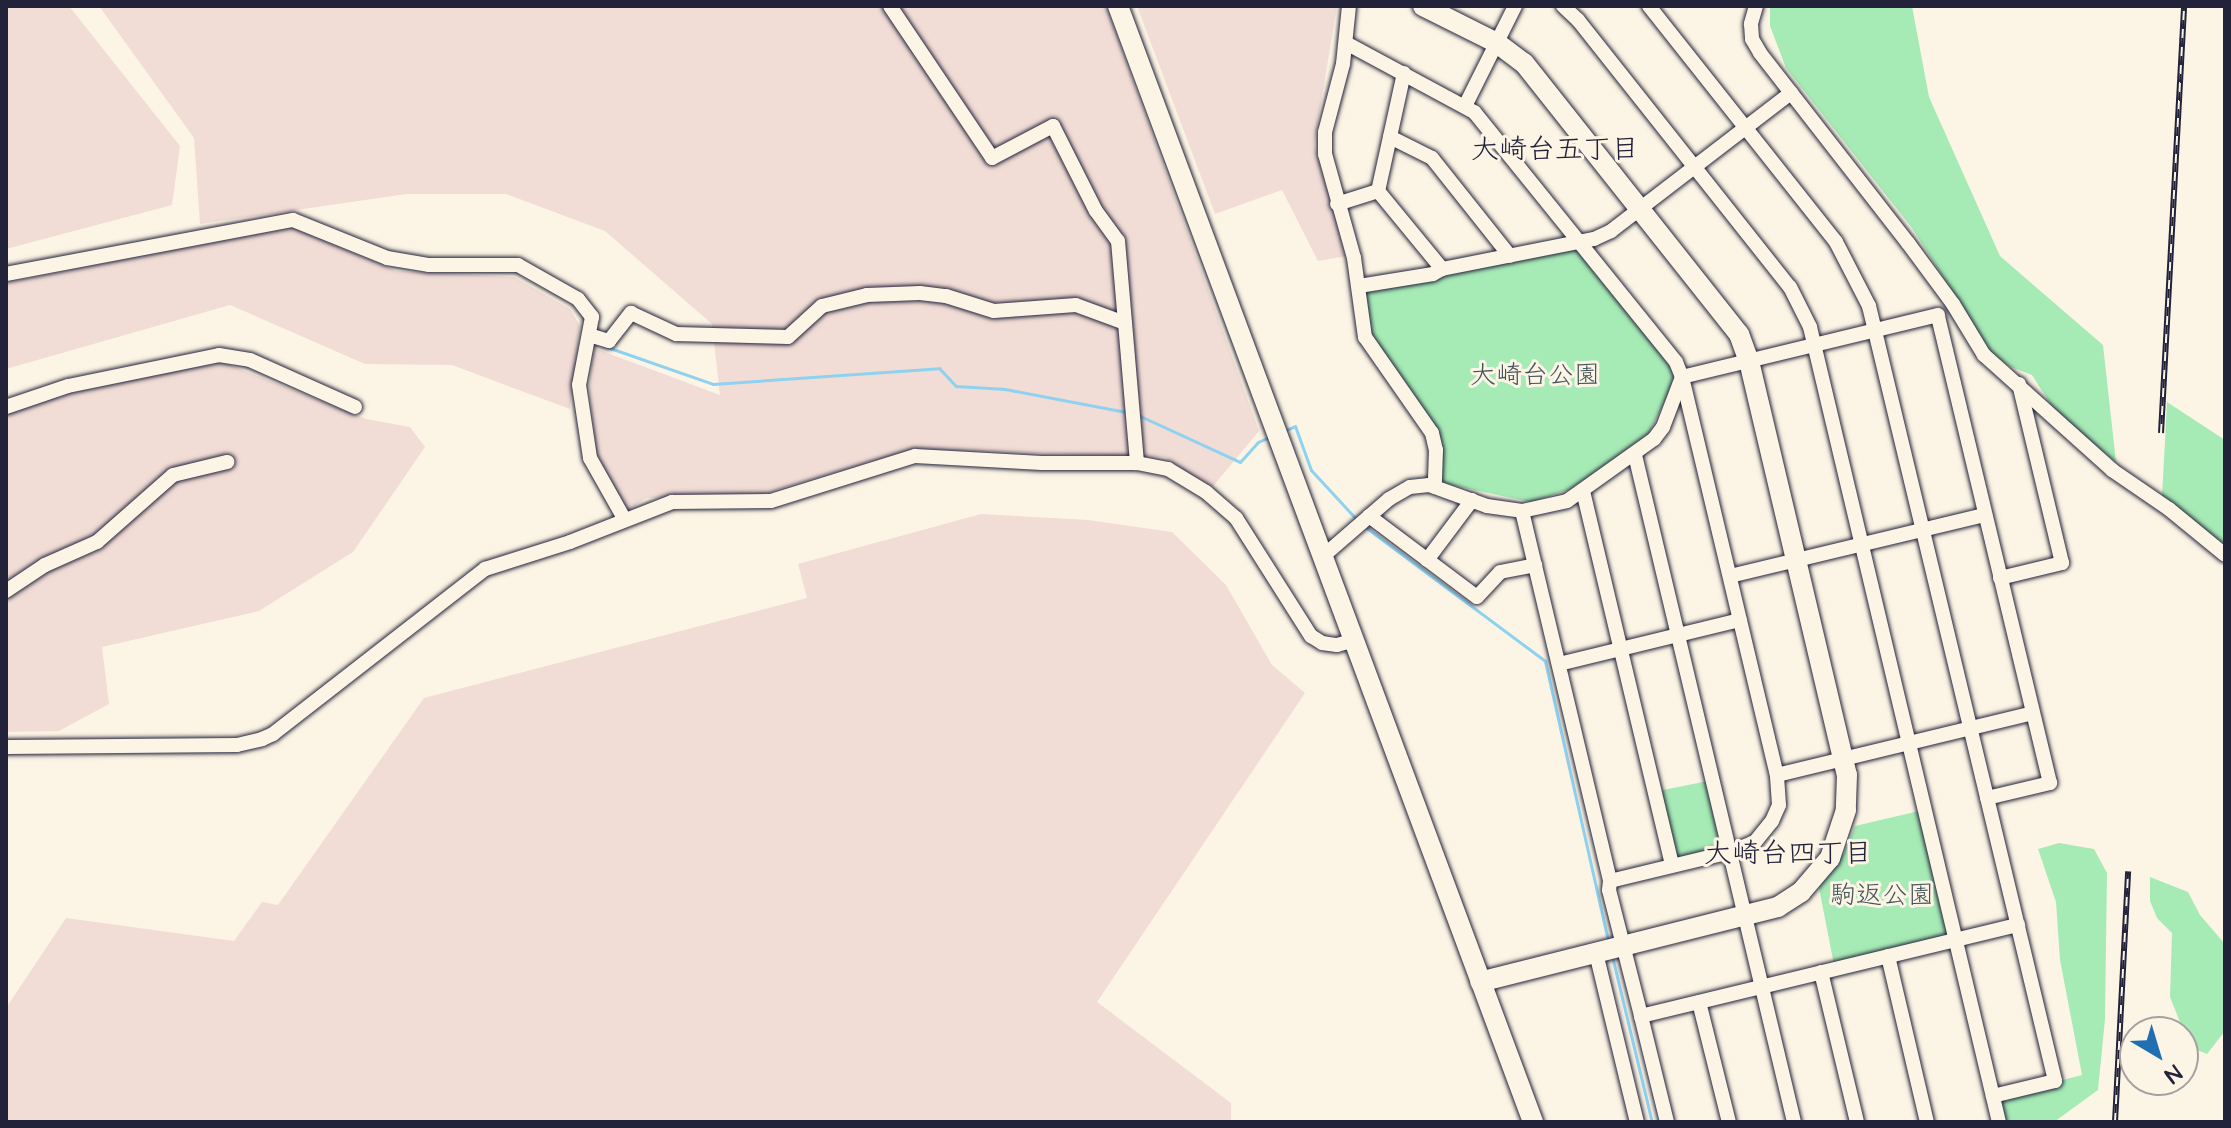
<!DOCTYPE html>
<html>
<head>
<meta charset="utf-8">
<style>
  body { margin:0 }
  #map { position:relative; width:2231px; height:1128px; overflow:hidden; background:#fcf5e5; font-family:"Architects Daughter","Klee One",sans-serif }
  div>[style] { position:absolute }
  .built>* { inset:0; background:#f1dcd6 }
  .green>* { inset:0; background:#a6ebb6 }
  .stream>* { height:3px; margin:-1.5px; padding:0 1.5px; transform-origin:1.5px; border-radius:1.5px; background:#8ed2f0 }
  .roads { filter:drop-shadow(0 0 2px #22223b) drop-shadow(0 0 2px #22223b) }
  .street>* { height:14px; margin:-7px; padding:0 7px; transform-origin:7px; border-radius:7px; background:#fcf5e5 }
  .secondary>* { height:20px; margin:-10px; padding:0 10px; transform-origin:10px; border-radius:10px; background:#fcf5e5 }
  .rail>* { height:6px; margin-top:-3px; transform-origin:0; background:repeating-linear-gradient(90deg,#fcf5e5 0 9px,#22223b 0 18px); box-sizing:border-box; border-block:2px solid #22223b }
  span { translate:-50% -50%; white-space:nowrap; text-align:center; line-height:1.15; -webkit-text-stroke:6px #fcf5e5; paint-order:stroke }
  .park-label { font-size:26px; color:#43545a }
  .neighbourhood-label { font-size:28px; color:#22223b }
  .frame { position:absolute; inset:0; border:8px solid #22223b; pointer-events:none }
  .north { position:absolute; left:2119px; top:1016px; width:80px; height:80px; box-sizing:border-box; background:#fcf5e5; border:2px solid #a5a1a1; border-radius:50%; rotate:142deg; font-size:22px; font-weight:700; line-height:32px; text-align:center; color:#22223b }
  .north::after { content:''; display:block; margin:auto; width:28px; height:36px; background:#1f6fb2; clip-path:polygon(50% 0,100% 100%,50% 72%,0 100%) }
</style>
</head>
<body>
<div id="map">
  <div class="built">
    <i style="clip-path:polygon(6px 6px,69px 6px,180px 146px,172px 205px,6px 249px)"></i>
    <i style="clip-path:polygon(99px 6px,1106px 6px,1259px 431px,1210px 490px,1165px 457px,913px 449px,762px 494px,646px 498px,628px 511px,597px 460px,589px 385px,594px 348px,720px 395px,712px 324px,605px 231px,506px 194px,406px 194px,200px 224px,194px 138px)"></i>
    <i style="clip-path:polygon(1137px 6px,1337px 6px,1314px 145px,1347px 256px,1318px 261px,1282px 190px,1215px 214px)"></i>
    <i style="clip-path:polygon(290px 226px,396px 271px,514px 277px,570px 309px,580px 326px,570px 409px,452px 365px,365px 364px,230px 305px,6px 369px,6px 283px)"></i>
    <i style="clip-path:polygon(219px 361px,366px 419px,410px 427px,425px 447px,353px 552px,259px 611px,102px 647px,109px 704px,59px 731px,6px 732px,6px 414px,72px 391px)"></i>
    <i style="clip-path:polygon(981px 514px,1088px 520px,1172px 532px,1226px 585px,1272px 665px,1305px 693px,1097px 1002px,1231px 1103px,1231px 1122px,6px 1122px,6px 1008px,66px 918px,234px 941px,262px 902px,278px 905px,424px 698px,807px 598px,798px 564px)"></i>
  </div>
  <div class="green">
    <i style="clip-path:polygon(1770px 6px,1912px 6px,1929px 97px,2000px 256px,2103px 345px,2116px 462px,2058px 416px,2032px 375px,2011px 367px,1992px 354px,1912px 228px,1786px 68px,1770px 26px)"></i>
    <i style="clip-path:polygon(1573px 248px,1580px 250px,1672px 367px,1674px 383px,1649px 433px,1574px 488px,1531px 502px,1446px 484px,1441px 480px,1439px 453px,1370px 340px,1365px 291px)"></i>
    <i style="clip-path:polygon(2167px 402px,2225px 440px,2225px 547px,2162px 497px)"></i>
    <i style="clip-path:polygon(1708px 781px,1722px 841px,1719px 849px,1678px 858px,1672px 854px,1658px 791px)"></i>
    <i style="clip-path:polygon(1919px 811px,1948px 932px,1944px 939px,1834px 965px,1819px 888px,1844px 853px,1855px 826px)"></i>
    <i style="clip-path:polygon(2059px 843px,2094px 849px,2107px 873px,2105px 1019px,2098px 1090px,2054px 1122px,2004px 1122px,1998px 1097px,2082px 1075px,2060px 960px,2056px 902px,2038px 849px)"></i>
    <i style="clip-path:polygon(2150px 877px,2188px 892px,2200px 915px,2225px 944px,2225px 1031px,2207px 1054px,2190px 1047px,2170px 997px,2172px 933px,2157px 918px,2150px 901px)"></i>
  </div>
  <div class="stream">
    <i style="left:607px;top:347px;width:112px;rotate:19.2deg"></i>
    <i style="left:713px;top:384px;width:227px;rotate:-4deg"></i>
    <i style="left:939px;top:368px;width:25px;rotate:47deg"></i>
    <i style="left:956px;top:386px;width:49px;rotate:3.5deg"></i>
    <i style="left:1005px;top:389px;width:123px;rotate:10.8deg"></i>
    <i style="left:1138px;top:415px;width:112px;rotate:24.7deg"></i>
    <i style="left:1240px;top:462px;width:27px;rotate:-48deg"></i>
    <i style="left:1258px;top:442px;width:12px;rotate:-24deg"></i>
    <i style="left:1284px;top:431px;width:12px;rotate:-24deg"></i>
    <i style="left:1295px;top:426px;width:47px;rotate:70deg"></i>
    <i style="left:1311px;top:470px;width:69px;rotate:47.3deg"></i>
    <i style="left:1364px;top:526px;width:226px;rotate:36.7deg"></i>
    <i style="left:1545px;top:661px;width:287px;rotate:77.3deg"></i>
    <i style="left:1612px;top:956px;width:171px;rotate:76.5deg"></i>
  </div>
  <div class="roads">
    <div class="street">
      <i style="left:890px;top:6px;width:183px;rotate:56.1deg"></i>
      <i style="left:992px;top:158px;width:69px;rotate:-27.7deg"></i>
      <i style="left:1053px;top:126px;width:95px;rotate:63.2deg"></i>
      <i style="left:1096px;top:211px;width:37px;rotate:54deg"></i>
      <i style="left:1118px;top:241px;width:223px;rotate:85.1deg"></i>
      <i style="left:1349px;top:6px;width:58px;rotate:95.9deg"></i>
      <i style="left:1343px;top:64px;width:70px;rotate:104.8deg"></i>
      <i style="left:1325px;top:132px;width:22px;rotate:90deg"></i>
      <i style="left:1325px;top:154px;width:108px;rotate:74.4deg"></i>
      <i style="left:1354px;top:258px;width:80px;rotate:82.1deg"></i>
      <i style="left:1365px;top:337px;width:117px;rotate:55.1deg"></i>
      <i style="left:1432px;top:433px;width:17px;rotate:77deg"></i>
      <i style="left:1436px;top:450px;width:37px;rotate:92deg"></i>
      <i style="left:1563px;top:6px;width:21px;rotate:43deg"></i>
      <i style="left:1578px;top:20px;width:341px;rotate:51.6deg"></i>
      <i style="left:1790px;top:287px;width:45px;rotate:63.4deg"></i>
      <i style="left:1810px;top:327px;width:817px;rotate:76.63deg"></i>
      <i style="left:1649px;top:6px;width:301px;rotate:51.6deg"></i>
      <i style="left:1836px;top:242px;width:72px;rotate:62.7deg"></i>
      <i style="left:1869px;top:306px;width:797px;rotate:76.5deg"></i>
      <i style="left:2055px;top:1081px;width:64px;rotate:166.4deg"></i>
      <i style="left:1756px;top:6px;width:19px;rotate:106deg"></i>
      <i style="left:1751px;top:24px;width:15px;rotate:86deg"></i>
      <i style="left:1752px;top:39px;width:16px;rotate:60deg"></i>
      <i style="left:1760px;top:53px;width:241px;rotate:52.1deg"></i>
      <i style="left:1908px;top:243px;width:76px;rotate:53.6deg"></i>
      <i style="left:1953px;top:304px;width:60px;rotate:58.7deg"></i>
      <i style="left:1984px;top:355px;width:172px;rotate:41.9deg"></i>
      <i style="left:2112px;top:470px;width:69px;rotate:34.4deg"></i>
      <i style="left:2169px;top:509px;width:72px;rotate:39.4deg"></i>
      <i style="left:1404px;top:73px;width:121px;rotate:102.4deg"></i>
      <i style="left:1378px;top:191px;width:101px;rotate:50.6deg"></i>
      <i style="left:1442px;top:269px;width:155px;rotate:-11.2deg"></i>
      <i style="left:1594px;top:239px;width:19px;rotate:-25deg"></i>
      <i style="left:1611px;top:231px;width:227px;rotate:-37.5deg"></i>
      <i style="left:1465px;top:106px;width:112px;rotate:-63.4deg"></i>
      <i style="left:1390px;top:137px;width:47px;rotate:26.6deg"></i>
      <i style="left:1432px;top:158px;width:125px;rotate:51.5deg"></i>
      <i style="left:1337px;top:204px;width:43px;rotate:-17.6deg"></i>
      <i style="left:6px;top:274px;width:292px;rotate:-10.7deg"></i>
      <i style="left:293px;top:220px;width:101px;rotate:22deg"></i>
      <i style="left:387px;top:258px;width:43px;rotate:9.5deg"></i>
      <i style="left:429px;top:265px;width:89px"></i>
      <i style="left:518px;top:265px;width:69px;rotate:29.5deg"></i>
      <i style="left:578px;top:299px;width:23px;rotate:52deg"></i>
      <i style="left:592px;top:317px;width:69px;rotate:100.8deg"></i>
      <i style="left:579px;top:385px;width:74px;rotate:81.4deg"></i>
      <i style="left:590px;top:458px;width:71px;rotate:60.6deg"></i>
      <i style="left:1359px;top:286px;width:75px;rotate:-9.2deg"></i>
      <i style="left:1433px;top:274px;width:10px;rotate:-29deg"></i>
      <i style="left:589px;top:335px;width:21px;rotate:17deg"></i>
      <i style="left:609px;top:341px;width:36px;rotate:-52deg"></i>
      <i style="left:631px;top:313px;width:50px;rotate:25deg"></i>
      <i style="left:676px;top:334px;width:112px;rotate:1.5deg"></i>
      <i style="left:788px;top:337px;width:46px;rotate:-42.4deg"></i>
      <i style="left:822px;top:306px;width:46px;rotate:-13.7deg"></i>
      <i style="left:867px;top:295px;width:53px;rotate:-2.2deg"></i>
      <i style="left:920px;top:293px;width:26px;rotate:7deg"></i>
      <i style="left:946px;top:296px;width:50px;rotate:17.4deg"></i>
      <i style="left:994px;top:311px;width:82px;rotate:-4.2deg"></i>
      <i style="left:1076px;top:305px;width:52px;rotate:20.2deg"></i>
      <i style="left:6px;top:407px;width:65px;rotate:-18.7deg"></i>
      <i style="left:68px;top:386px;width:154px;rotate:-11.6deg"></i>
      <i style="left:219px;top:355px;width:31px;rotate:9deg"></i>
      <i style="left:250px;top:360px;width:115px;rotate:24.1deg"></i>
      <i style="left:1635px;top:455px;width:686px;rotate:76.59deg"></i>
      <i style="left:1583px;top:491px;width:385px;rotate:76.6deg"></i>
      <i style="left:1522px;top:511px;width:380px;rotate:76.6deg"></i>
      <i style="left:1610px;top:881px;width:123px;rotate:-13.6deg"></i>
      <i style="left:1730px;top:852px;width:27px;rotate:-22deg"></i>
      <i style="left:1755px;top:842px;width:27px;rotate:-51deg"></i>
      <i style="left:1772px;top:821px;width:17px;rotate:-66deg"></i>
      <i style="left:1779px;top:805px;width:30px;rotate:-94deg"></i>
      <i style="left:1369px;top:516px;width:135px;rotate:36.9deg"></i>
      <i style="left:1477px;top:597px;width:34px;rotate:-47deg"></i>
      <i style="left:1500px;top:572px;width:36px;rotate:-11deg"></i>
      <i style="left:1321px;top:558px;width:90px;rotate:-40.9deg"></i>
      <i style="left:1389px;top:499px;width:24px;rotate:-30deg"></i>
      <i style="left:1410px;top:487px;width:19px;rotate:-6deg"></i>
      <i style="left:1429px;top:485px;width:62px;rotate:19.9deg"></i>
      <i style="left:1487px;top:506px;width:35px;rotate:8deg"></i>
      <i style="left:1522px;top:511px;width:46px;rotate:-12.5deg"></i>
      <i style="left:1567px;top:501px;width:107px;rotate:-35.5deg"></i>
      <i style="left:1654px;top:439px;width:15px;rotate:-53deg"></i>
      <i style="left:1663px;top:427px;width:53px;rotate:-69.2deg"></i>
      <i style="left:1682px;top:377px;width:16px;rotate:-112deg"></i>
      <i style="left:1676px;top:362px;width:321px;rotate:-128.9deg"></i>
      <i style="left:1474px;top:112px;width:145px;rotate:-151.7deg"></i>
      <i style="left:1427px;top:560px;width:75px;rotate:-53.1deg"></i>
      <i style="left:1730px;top:576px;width:262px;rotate:-13.5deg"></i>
      <i style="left:2000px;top:578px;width:64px;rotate:-13.6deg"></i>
      <i style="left:2062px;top:563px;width:184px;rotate:-103.5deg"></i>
      <i style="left:6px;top:591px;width:47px;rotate:-33.7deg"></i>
      <i style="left:45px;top:565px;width:57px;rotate:-23.9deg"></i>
      <i style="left:97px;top:542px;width:101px;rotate:-41.4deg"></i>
      <i style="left:173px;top:475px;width:56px;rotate:-13.5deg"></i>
      <i style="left:1559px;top:664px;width:186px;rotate:-13.7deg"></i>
      <i style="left:6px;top:747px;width:231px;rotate:-0.5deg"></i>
      <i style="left:237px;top:745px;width:26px;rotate:-13deg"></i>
      <i style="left:262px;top:739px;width:12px;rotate:-24deg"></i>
      <i style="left:273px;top:734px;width:269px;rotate:-37.9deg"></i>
      <i style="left:485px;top:569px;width:89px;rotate:-17.6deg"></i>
      <i style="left:570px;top:542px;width:110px;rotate:-21.4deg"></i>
      <i style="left:672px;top:502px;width:99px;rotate:-0.6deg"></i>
      <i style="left:771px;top:501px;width:151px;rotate:-17.4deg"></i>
      <i style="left:915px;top:456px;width:127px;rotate:3.2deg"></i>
      <i style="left:1042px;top:463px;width:95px"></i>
      <i style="left:1137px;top:463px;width:32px;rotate:11deg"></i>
      <i style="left:1168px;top:469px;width:44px;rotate:31.2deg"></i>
      <i style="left:1206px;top:492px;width:40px;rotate:41deg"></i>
      <i style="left:1236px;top:518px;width:140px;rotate:57.6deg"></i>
      <i style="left:1311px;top:636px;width:13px;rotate:32deg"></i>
      <i style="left:1322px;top:643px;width:15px;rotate:8deg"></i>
      <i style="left:1337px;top:645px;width:16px;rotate:-15deg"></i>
      <i style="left:1987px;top:798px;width:65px;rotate:-13.4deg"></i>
      <i style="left:2050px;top:783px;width:481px;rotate:-103.5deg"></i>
      <i style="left:1938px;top:315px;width:263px;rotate:166.4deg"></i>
      <i style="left:1682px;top:377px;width:409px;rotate:76.6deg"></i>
      <i style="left:1777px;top:775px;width:263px;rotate:-13.6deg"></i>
      <i style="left:1610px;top:881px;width:9px;rotate:96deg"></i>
      <i style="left:1609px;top:890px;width:130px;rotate:75.7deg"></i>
      <i style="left:1596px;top:953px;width:174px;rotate:76.4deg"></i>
      <i style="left:1888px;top:956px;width:171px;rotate:76.8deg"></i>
      <i style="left:1821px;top:972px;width:154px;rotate:76.5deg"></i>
      <i style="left:1699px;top:1002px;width:124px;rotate:76deg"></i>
      <i style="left:1667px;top:1122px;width:109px;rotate:-103.8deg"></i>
      <i style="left:1641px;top:1016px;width:388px;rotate:-13.6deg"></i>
    </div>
    <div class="secondary">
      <i style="left:1118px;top:6px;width:1191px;rotate:69.6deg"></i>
      <i style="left:1423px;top:6px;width:83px;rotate:26.6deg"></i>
      <i style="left:1497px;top:43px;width:34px;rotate:37deg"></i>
      <i style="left:1524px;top:63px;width:346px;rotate:51.6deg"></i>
      <i style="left:1739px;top:334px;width:29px;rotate:70deg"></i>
      <i style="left:1749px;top:361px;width:425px;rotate:76.7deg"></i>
      <i style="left:1847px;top:775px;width:35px;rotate:92deg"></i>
      <i style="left:1846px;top:810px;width:51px;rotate:108.4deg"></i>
      <i style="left:1830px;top:858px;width:45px;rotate:130.5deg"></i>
      <i style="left:1801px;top:892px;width:27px;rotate:147deg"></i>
      <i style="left:1778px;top:907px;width:307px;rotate:165.9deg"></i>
    </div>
  </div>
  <div class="rail">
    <i style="left:2161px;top:433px;width:428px;rotate:-86.9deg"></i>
    <i style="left:2115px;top:1122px;width:251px;rotate:-87deg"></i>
  </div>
  <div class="park-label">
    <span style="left:1535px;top:376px">大崎台公園</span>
    <span style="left:1882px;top:896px">駒返公園</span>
  </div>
  <div class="neighbourhood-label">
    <span style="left:1555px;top:150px">大崎台五丁目</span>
    <span style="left:1788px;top:854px">大崎台四丁目</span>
  </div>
  <div class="frame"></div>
  <div class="north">N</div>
</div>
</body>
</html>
